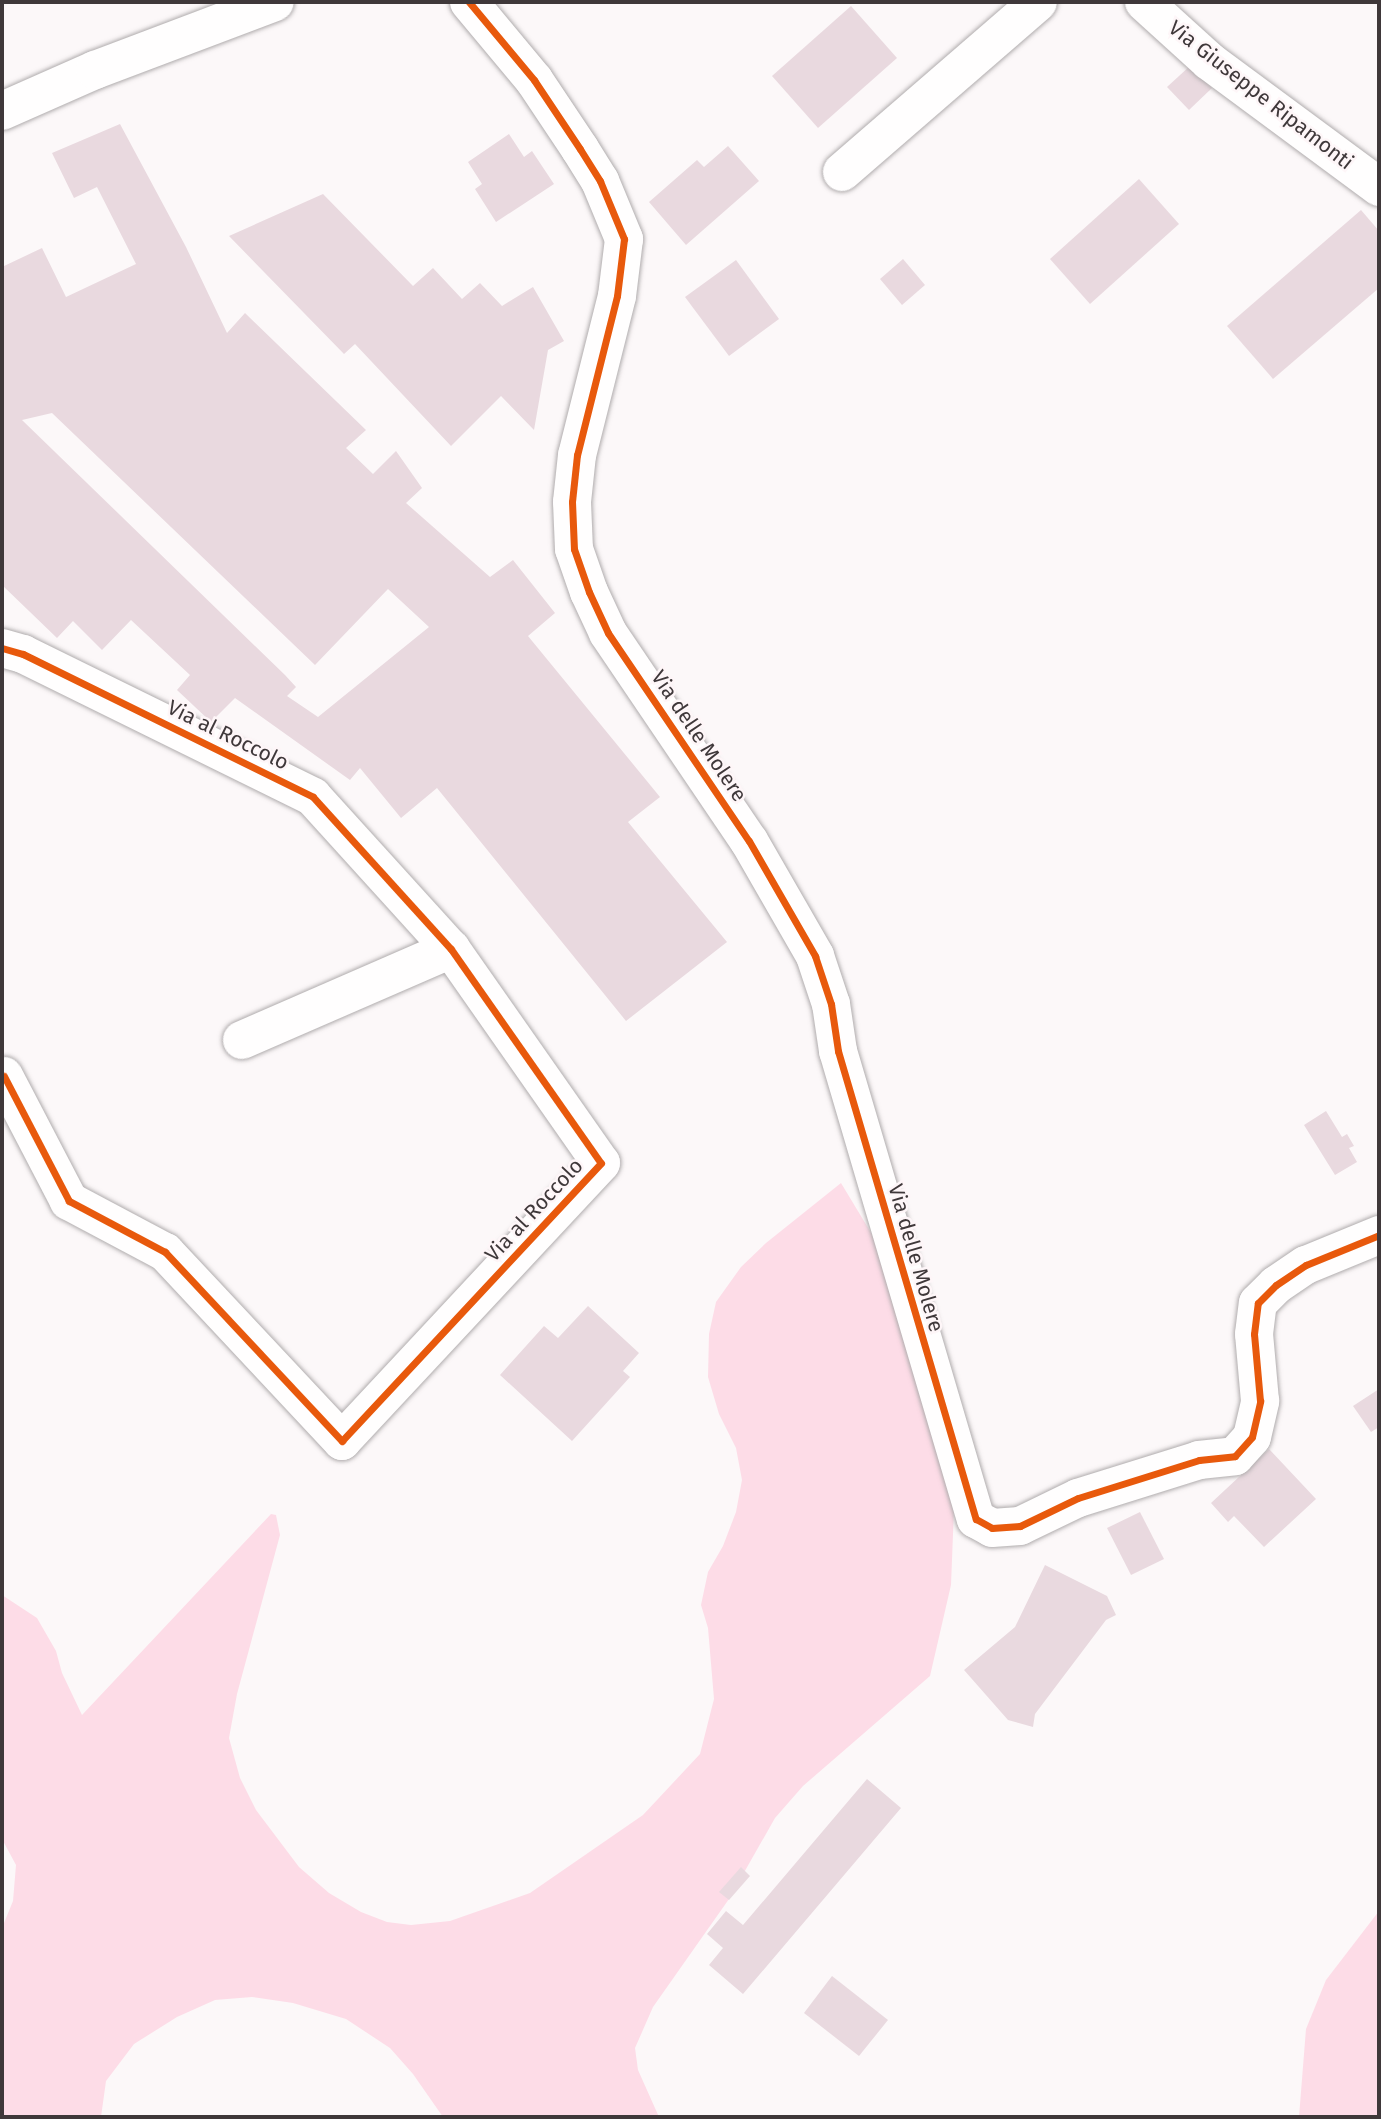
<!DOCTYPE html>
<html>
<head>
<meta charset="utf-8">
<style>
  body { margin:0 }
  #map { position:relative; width:1381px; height:2119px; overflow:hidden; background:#fcf8f9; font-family:"Fira Sans",sans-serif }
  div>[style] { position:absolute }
  .green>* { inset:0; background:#fddce7 }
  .building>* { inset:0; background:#e9d9df }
  .roads { filter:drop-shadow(0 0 2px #b0acad) drop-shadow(0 0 2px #b0acad) }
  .street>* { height:38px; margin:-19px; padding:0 19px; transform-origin:19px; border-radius:19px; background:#fffefe }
  .cycleway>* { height:7px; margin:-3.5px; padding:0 3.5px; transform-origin:3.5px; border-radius:3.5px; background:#e8590c }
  span { translate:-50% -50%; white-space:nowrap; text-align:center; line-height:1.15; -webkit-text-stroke:5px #fef6f8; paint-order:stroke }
  .street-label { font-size:21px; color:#3f383a }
  .frame { position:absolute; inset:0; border:4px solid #3f383a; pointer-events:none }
</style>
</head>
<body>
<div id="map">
  <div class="green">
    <i style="clip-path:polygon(841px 1183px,873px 1236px,954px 1509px,951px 1585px,930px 1676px,803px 1786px,775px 1818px,729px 1899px,653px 2007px,635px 2048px,638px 2070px,659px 2117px,443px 2117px,413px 2074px,390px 2048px,346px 2019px,293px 2003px,252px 1997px,215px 2000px,177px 2017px,134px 2044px,106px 2081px,101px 2117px,2px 2117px,2px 1928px,13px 1901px,16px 1865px,2px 1839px,2px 1595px,37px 1618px,56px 1651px,62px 1673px,82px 1715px,271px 1514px,276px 1515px,280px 1535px,237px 1694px,229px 1738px,240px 1778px,256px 1810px,299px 1867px,329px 1893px,361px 1912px,387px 1922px,411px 1925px,450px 1921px,530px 1893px,643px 1815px,700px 1754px,714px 1699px,708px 1628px,701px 1605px,708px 1572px,723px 1546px,736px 1512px,742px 1480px,736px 1448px,719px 1414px,708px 1377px,709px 1334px,716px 1302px,741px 1267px,766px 1243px)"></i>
    <i style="clip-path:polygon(1379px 1911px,1379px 2117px,1299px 2117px,1306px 2029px,1326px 1980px)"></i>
  </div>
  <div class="building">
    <i style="clip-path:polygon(851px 6px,897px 58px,818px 128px,772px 76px)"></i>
    <i style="clip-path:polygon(1191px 65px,1212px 88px,1189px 110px,1167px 87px)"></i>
    <i style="clip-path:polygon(evenodd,120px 124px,186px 247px,227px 333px,245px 313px,366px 430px,346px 448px,373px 474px,396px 451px,422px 488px,406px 503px,490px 577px,513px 560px,555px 613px,528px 636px,660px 797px,628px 822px,727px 942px,626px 1021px,437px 788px,401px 818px,360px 768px,350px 780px,235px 698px,211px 722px,177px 690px,190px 675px,131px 620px,102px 650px,73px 621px,57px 638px,2px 585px,2px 267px,42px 248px,66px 297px,136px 264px,97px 187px,74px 198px,52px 153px,120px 124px,52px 413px,315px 665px,388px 589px,429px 627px,318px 717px,287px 696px,296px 687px,285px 675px,22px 420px,52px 413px)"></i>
    <i style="clip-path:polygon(509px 134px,524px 157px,532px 151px,554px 184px,496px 222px,475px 189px,482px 184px,468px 162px)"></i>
    <i style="clip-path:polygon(728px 146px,759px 181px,686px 245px,649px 202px,697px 160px,704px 167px)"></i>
    <i style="clip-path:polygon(1139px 179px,1179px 224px,1090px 304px,1050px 259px)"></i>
    <i style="clip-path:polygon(323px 194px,413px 286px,433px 268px,462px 299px,480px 283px,502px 306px,533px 287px,564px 341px,548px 350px,534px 430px,501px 396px,451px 446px,355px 344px,344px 354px,229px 236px)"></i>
    <i style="clip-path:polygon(1361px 210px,1379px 231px,1379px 288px,1273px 379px,1227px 326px)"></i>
    <i style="clip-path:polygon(903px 259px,925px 285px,902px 305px,880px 279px)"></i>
    <i style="clip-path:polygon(736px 260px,779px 319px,729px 356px,685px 297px)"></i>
    <i style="clip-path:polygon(1326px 1111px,1342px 1137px,1347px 1134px,1354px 1146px,1349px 1148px,1357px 1162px,1335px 1175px,1304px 1125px)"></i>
    <i style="clip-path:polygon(588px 1306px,639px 1353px,623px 1371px,630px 1377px,572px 1441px,500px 1375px,544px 1326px,558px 1338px)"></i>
    <i style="clip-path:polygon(1379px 1389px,1379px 1427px,1371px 1432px,1353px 1406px)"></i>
    <i style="clip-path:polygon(1269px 1449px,1316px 1499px,1264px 1547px,1234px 1516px,1228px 1522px,1211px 1503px)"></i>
    <i style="clip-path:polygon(1140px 1512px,1164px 1559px,1131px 1575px,1107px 1528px)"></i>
    <i style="clip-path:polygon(1045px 1565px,1107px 1596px,1116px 1615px,1106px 1620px,1035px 1714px,1033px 1727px,1008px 1720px,964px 1670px,1015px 1627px)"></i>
    <i style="clip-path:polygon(867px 1779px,901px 1808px,743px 1994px,709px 1965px,723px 1948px,707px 1934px,726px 1911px,743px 1925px)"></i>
    <i style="clip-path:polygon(741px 1867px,750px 1876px,729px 1900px,719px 1892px)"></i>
    <i style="clip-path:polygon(832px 1976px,888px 2020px,859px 2056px,804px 2013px)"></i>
  </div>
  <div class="roads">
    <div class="street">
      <i style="left:469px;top:2px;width:102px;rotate:50.2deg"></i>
      <i style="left:534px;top:80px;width:83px;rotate:56.3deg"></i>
      <i style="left:580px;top:149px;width:38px;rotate:58deg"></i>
      <i style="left:600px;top:181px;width:63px;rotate:67.5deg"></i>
      <i style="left:624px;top:239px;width:57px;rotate:97deg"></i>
      <i style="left:617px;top:296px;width:164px;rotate:104.1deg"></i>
      <i style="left:577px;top:455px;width:47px;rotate:96.1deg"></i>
      <i style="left:572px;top:502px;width:47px;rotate:87.6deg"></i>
      <i style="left:574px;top:549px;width:46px;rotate:70.8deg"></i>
      <i style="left:589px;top:592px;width:45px;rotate:65.1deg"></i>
      <i style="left:608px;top:633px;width:251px;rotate:55.9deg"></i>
      <i style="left:749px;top:841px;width:133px;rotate:60.1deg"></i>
      <i style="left:815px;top:956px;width:51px;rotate:71.6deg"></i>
      <i style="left:831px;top:1004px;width:48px;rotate:81.5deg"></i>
      <i style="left:838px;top:1051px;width:488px;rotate:73.6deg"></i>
      <i style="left:976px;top:1519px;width:18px;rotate:29deg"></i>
      <i style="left:992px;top:1528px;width:28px;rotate:-4deg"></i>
      <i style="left:1020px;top:1526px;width:64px;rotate:-25.8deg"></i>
      <i style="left:1078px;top:1498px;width:127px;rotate:-17.4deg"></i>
      <i style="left:1199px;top:1460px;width:36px;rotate:-6deg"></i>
      <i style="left:1235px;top:1456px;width:25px;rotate:-48deg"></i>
      <i style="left:1252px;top:1437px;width:37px;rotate:-77deg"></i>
      <i style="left:1260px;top:1401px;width:67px;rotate:-95.1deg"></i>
      <i style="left:1254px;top:1334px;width:31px;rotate:-83deg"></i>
      <i style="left:1258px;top:1303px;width:25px;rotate:-45deg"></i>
      <i style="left:1276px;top:1285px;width:36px;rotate:-34deg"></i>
      <i style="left:1306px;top:1265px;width:79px;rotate:-22.3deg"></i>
      <i style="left:1144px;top:2px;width:88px;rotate:42.2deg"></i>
      <i style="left:1209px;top:61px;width:212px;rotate:36.5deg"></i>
      <i style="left:2px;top:111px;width:102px;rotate:-23.8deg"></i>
      <i style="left:95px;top:70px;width:192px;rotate:-20.7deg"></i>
      <i style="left:842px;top:172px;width:259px;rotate:-40.9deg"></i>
      <i style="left:2px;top:648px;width:22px;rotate:16deg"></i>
      <i style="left:23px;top:654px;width:323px;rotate:26.2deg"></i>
      <i style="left:313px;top:797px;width:205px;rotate:47.8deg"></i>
      <i style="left:451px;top:949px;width:261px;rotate:55deg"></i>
      <i style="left:601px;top:1163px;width:380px;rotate:133deg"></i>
      <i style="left:342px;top:1441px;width:259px;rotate:-133.1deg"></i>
      <i style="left:165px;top:1252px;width:109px;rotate:-152deg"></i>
      <i style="left:69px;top:1201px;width:141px;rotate:-117.5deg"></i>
      <i style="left:242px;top:1040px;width:228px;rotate:-23.5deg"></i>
    </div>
  </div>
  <div class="cycleway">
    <i style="left:469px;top:2px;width:102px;rotate:50.2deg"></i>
    <i style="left:534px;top:80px;width:83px;rotate:56.3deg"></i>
    <i style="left:580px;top:149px;width:38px;rotate:58deg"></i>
    <i style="left:600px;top:181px;width:63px;rotate:67.5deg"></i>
    <i style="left:624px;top:239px;width:57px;rotate:97deg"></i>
    <i style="left:617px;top:296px;width:164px;rotate:104.1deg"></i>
    <i style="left:577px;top:455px;width:47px;rotate:96.1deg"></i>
    <i style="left:572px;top:502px;width:47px;rotate:87.6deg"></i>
    <i style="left:574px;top:549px;width:46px;rotate:70.8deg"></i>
    <i style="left:589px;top:592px;width:45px;rotate:65.1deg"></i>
    <i style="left:608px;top:633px;width:251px;rotate:55.9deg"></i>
    <i style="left:749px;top:841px;width:133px;rotate:60.1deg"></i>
    <i style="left:815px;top:956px;width:51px;rotate:71.6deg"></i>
    <i style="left:831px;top:1004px;width:48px;rotate:81.5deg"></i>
    <i style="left:838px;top:1051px;width:488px;rotate:73.6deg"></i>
    <i style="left:976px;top:1519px;width:18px;rotate:29deg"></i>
    <i style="left:992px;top:1528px;width:28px;rotate:-4deg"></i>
    <i style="left:1020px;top:1526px;width:64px;rotate:-25.8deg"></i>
    <i style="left:1078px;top:1498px;width:127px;rotate:-17.4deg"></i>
    <i style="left:1199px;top:1460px;width:36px;rotate:-6deg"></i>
    <i style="left:1235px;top:1456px;width:25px;rotate:-48deg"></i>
    <i style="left:1252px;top:1437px;width:37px;rotate:-77deg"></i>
    <i style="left:1260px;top:1401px;width:67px;rotate:-95.1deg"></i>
    <i style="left:1254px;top:1334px;width:31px;rotate:-83deg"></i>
    <i style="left:1258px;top:1303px;width:25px;rotate:-45deg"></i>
    <i style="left:1276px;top:1285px;width:36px;rotate:-34deg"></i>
    <i style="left:1306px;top:1265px;width:79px;rotate:-22.3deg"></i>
    <i style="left:2px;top:648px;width:22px;rotate:16deg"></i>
    <i style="left:23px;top:654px;width:323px;rotate:26.2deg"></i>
    <i style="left:313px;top:797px;width:205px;rotate:47.8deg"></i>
    <i style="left:451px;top:949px;width:261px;rotate:55deg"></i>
    <i style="left:601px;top:1163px;width:380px;rotate:133deg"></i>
    <i style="left:342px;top:1441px;width:259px;rotate:-133.1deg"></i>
    <i style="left:165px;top:1252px;width:109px;rotate:-152deg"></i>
    <i style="left:69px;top:1201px;width:141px;rotate:-117.5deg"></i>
  </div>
  <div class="street-label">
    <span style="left:1261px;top:95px;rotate:38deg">Via Giuseppe Ripamonti</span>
    <span style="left:228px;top:735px;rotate:26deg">Via al Roccolo</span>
    <span style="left:699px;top:736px;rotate:56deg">Via delle Molere</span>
    <span style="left:534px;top:1210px;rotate:-47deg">Via al Roccolo</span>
    <span style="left:916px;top:1258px;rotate:74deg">Via delle Molere</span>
  </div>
  <div class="frame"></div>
</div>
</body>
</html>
